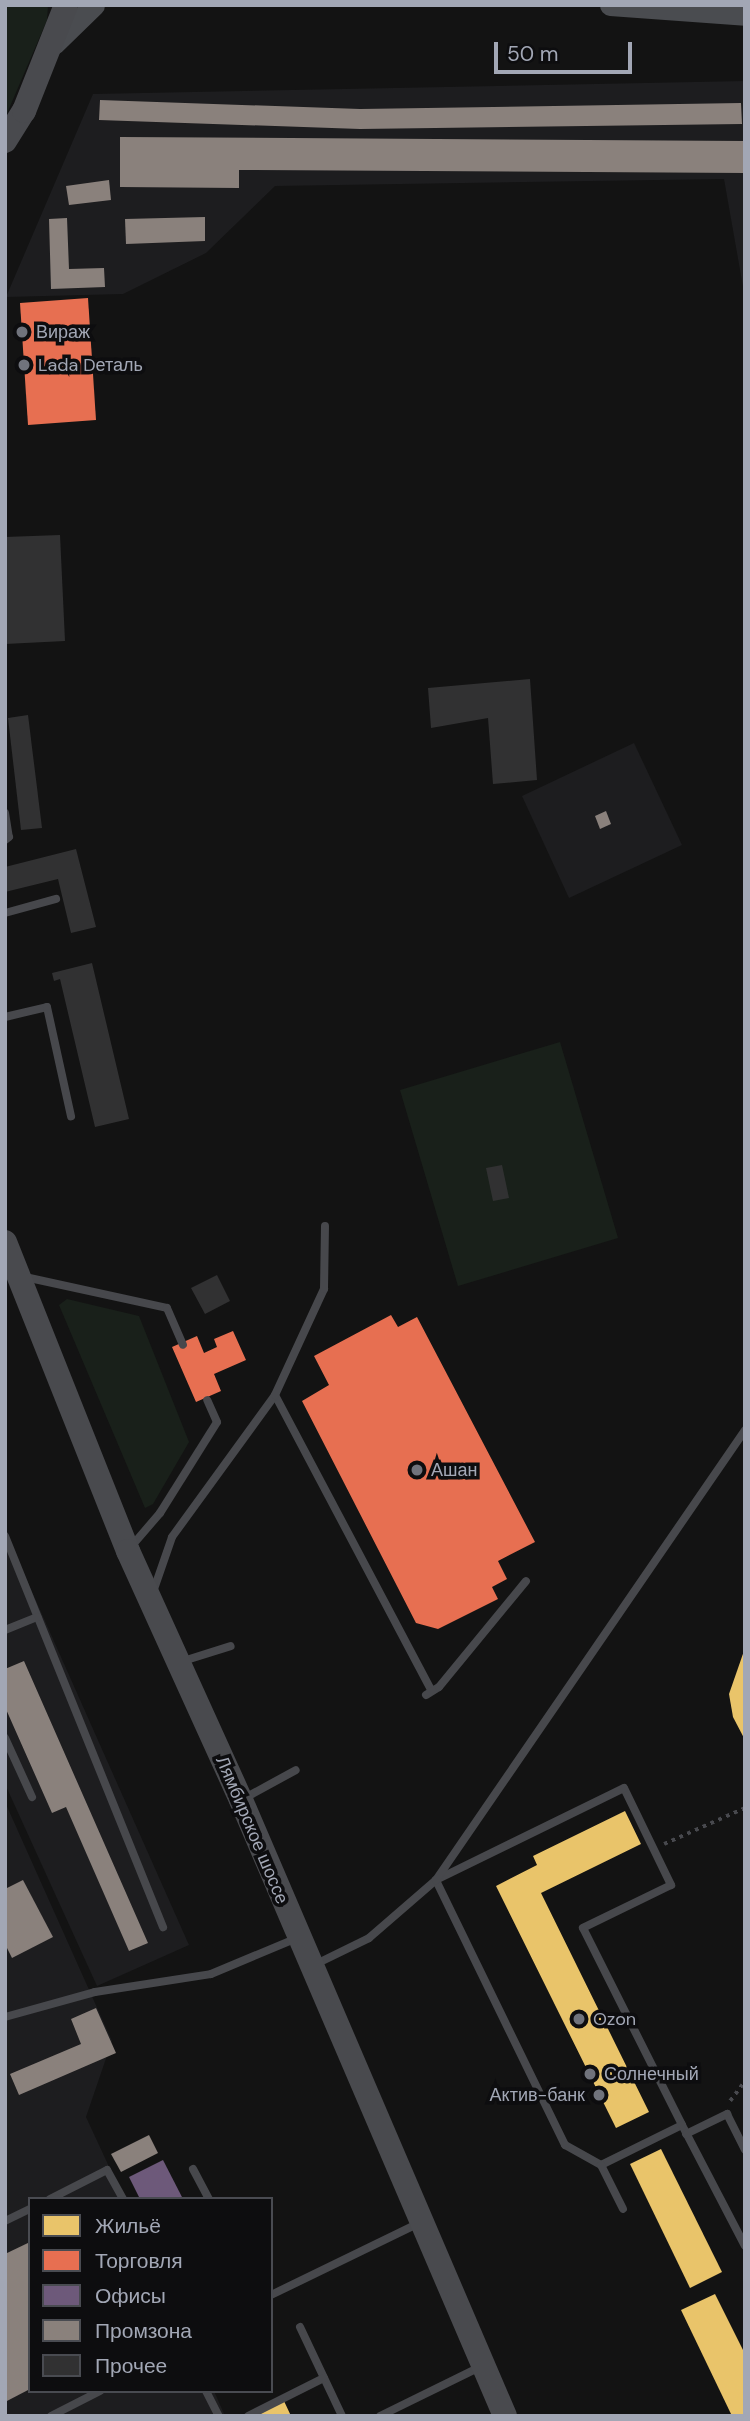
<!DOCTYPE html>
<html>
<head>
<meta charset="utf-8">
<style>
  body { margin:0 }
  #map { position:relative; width:750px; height:2421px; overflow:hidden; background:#131313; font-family:"DM Sans",sans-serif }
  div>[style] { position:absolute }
  .built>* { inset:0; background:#1d1d1f }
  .green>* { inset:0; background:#19201a }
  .homes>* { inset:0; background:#e9c46a }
  .shops>* { inset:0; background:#e76f51 }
  .offices>* { inset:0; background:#6d597a }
  .industry>* { inset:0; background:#8a817c }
  .building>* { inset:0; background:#313132 }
  .path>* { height:3.5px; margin-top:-1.75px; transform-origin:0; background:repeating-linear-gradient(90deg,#48494e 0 3.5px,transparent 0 8.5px) }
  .service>* { height:8px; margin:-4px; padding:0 4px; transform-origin:4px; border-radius:4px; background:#47484c }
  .secondary>* { height:21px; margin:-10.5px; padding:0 10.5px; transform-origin:10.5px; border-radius:10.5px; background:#4a4c50 }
  .primary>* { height:24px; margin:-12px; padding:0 12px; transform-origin:12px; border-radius:12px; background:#494a4e }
  .dots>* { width:19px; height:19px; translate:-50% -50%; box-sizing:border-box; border:4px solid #0d0d0f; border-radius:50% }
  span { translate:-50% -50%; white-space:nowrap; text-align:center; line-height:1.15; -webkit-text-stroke:7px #0d0d0f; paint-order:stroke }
  .poi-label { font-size:18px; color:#a2a7b5 }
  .left { translate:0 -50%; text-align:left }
  .right { translate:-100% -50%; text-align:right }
  .street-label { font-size:18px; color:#a2a7b5 }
  .frame { position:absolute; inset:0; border:7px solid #a2a7b5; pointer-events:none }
  .legend { position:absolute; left:28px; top:2197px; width:245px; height:196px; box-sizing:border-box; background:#0d0d0f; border:2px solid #494b51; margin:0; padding:9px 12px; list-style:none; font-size:21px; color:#a2a7b5 }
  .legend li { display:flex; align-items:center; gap:14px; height:35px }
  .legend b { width:35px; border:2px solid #494b51 }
  .scale { position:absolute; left:494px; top:42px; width:138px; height:32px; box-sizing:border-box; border:4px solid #a2a7b5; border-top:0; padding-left:9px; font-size:21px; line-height:24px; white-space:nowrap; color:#a2a7b5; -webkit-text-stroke:5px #0d0d0f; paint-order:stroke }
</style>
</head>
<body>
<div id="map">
  <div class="built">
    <i style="clip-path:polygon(745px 81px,745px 298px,724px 179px,275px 186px,206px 253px,123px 294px,6px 297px,93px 94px)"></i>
    <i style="clip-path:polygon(634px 743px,682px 845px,569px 898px,522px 796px)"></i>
    <i style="clip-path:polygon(5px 1531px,189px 1945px,97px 1986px,5px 1784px)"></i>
    <i style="clip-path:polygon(5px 1802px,112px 2041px,86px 2117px,124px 2199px,30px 2199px,30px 2391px,214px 2391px,225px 2416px,5px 2416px)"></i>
  </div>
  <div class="green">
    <i style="clip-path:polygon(5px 5px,48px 5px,47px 20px,5px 118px)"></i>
    <i style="clip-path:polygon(560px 1042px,618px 1238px,458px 1286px,400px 1090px)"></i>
    <i style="clip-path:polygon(67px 1299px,139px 1316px,189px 1442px,153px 1504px,145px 1508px,59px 1305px)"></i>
  </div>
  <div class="homes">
    <i style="clip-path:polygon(745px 1648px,745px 1740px,733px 1717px,729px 1694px)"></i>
    <i style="clip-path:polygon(625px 1811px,641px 1844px,541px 1893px,649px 2112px,616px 2128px,496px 1886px,537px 1865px,533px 1856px)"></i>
    <i style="clip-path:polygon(661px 2149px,722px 2272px,690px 2288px,630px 2164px)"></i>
    <i style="clip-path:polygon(715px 2294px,745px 2354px,745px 2416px,732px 2416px,681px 2310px)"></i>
    <i style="clip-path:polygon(284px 2401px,291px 2416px,256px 2416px)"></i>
  </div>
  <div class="shops">
    <i style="clip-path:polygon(88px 298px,96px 420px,28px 425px,20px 303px)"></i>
    <i style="clip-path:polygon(391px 1315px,398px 1327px,417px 1317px,535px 1542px,498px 1561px,507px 1579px,492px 1587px,498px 1599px,438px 1629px,416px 1623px,302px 1401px,329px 1385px,314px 1356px)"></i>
    <i style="clip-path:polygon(233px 1331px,246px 1360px,214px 1374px,221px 1391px,196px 1402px,172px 1347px,197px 1336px,204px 1353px,217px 1347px,214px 1339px)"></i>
  </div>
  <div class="offices">
    <i style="clip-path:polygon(163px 2160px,183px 2199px,140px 2199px,129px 2177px)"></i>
  </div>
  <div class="industry">
    <i style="clip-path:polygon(100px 100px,360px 109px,741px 103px,742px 124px,360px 129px,99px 120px)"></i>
    <i style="clip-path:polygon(120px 137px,745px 141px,745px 173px,239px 170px,239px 188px,120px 187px)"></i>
    <i style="clip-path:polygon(109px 180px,111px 200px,69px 205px,66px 186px)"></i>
    <i style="clip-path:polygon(205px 217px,205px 241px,126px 244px,125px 219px)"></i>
    <i style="clip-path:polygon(67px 218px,69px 269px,104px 268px,105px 287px,51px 289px,49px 219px)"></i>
    <i style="clip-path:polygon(606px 811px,611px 824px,600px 829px,595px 816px)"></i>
    <i style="clip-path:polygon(24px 1661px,148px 1943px,129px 1951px,66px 1807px,52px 1813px,5px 1707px,5px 1669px)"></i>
    <i style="clip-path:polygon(23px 1880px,53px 1937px,12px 1958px,5px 1944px,5px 1889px)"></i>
    <i style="clip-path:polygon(96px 2008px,116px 2053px,19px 2095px,10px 2074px,81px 2044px,71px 2019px)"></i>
    <i style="clip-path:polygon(149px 2135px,158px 2153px,121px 2172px,111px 2154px)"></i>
    <i style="clip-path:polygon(30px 2242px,30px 2389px,5px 2402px,5px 2254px)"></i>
  </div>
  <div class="building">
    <i style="clip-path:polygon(60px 535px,65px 641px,5px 644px,5px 537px)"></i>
    <i style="clip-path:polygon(530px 679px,537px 780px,493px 784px,488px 718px,431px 728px,428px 688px)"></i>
    <i style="clip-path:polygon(28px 715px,42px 828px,21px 830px,8px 718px)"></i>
    <i style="clip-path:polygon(76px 849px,96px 927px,71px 933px,58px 879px,5px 892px,5px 867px)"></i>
    <i style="clip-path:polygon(92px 963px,129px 1119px,95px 1127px,60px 979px,54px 981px,52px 973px)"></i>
    <i style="clip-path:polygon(502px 1165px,509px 1198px,493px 1201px,486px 1168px)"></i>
    <i style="clip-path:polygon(217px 1275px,230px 1301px,205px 1314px,191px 1288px)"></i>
  </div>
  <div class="path">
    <i style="left:367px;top:7px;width:2px;rotate:-90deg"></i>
    <i style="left:664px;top:1844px;width:89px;rotate:-24deg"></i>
    <i style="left:730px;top:2101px;width:25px;rotate:-53deg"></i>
  </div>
  <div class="service">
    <i style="left:5px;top:813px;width:24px;rotate:81deg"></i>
    <i style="left:9px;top:837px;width:5px;rotate:143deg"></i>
    <i style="left:5px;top:913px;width:53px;rotate:-15.4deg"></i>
    <i style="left:5px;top:1017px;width:43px;rotate:-13.4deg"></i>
    <i style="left:47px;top:1007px;width:112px;rotate:77.6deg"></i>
    <i style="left:25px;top:1277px;width:145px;rotate:12.3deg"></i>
    <i style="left:167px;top:1308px;width:40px;rotate:66.6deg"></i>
    <i style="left:275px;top:1395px;width:335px;rotate:62.1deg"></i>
    <i style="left:5px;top:1536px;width:422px;rotate:68deg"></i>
    <i style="left:130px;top:1548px;width:46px;rotate:-49.4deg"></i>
    <i style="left:160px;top:1513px;width:107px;rotate:-57.9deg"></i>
    <i style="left:217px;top:1422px;width:24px;rotate:-114deg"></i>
    <i style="left:153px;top:1592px;width:58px;rotate:-70.9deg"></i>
    <i style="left:172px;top:1537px;width:175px;rotate:-54deg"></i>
    <i style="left:275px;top:1395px;width:117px;rotate:-65.2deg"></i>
    <i style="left:324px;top:1289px;width:63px;rotate:-89.1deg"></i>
    <i style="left:5px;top:1630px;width:35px;rotate:-22deg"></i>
    <i style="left:180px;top:1662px;width:53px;rotate:-17.4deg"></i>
    <i style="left:426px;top:1695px;width:15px;rotate:-32deg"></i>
    <i style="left:439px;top:1687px;width:137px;rotate:-50.6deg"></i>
    <i style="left:5px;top:1738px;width:65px;rotate:65.4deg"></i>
    <i style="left:624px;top:1788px;width:108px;rotate:64.1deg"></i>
    <i style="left:671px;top:1885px;width:98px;rotate:154deg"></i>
    <i style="left:583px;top:1928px;width:220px;rotate:63.3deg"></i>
    <i style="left:682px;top:2125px;width:90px;rotate:153.7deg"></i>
    <i style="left:601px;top:2165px;width:41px;rotate:-150.9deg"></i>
    <i style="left:565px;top:2145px;width:295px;rotate:-116deg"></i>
    <i style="left:436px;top:1880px;width:209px;rotate:-26.1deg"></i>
    <i style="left:243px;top:1799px;width:60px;rotate:-28.7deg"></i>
    <i style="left:316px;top:1964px;width:59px;rotate:-26.1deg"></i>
    <i style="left:369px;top:1938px;width:89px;rotate:-40.9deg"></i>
    <i style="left:436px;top:1880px;width:546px;rotate:-55.52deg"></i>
    <i style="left:5px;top:2017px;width:93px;rotate:-15.5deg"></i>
    <i style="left:95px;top:1992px;width:117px;rotate:-8.8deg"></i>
    <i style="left:211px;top:1974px;width:93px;rotate:-22.7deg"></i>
    <i style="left:682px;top:2125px;width:136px;rotate:62.5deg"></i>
    <i style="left:686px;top:2134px;width:46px;rotate:-26deg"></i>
    <i style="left:727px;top:2114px;width:40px;rotate:63.4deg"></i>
    <i style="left:601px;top:2165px;width:49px;rotate:63.4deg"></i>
    <i style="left:193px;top:2169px;width:34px;rotate:62deg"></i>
    <i style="left:50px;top:2199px;width:64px;rotate:-27deg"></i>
    <i style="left:107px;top:2170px;width:33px;rotate:61deg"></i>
    <i style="left:5px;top:2221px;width:28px;rotate:-26deg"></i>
    <i style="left:271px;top:2295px;width:165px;rotate:-25.9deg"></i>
    <i style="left:300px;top:2327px;width:98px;rotate:64.7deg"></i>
    <i style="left:206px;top:2391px;width:28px;rotate:63deg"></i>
    <i style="left:51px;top:2416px;width:55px;rotate:-27deg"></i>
    <i style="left:248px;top:2416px;width:85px;rotate:-26.6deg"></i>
    <i style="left:380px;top:2416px;width:111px;rotate:-26.1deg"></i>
  </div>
  <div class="secondary">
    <i style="left:610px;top:5px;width:135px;rotate:4.2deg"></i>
    <i style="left:54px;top:44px;width:56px;rotate:-44.3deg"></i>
  </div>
  <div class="primary">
    <i style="left:5px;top:141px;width:36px;rotate:-58deg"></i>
    <i style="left:24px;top:111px;width:114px;rotate:-68.4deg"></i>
    <i style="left:5px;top:1242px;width:333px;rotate:68.3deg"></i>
    <i style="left:128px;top:1551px;width:273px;rotate:65.6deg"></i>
    <i style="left:241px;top:1800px;width:670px;rotate:66.8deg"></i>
  </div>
  <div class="dots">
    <i style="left:22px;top:332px;background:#70737c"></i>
    <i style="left:24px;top:365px;background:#70737c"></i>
    <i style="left:417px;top:1470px;background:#70737c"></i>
    <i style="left:579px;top:2019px;background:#70737c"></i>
    <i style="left:590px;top:2074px;background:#70737c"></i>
    <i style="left:599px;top:2095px;background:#70737c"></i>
  </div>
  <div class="poi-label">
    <span class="left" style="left:36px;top:332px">Вираж</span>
    <span class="left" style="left:38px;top:365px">Lada Dеталь</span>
    <span class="left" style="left:431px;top:1470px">Ашан</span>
    <span class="left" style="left:593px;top:2019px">Ozon</span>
    <span class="left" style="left:604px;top:2074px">Солнечный</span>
    <span class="right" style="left:585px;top:2095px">Актив-банк</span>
  </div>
  <div class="street-label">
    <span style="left:252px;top:1830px;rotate:67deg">Лямбирское шоссе</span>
  </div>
  <div class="frame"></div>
  <ul class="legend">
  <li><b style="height:19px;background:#e9c46a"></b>Жильё</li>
  <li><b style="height:19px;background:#e76f51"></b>Торговля</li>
  <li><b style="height:19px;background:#6d597a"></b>Офисы</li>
  <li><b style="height:19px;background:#8a817c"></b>Промзона</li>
  <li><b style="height:19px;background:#313132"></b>Прочее</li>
  </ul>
  <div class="scale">50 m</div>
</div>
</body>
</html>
